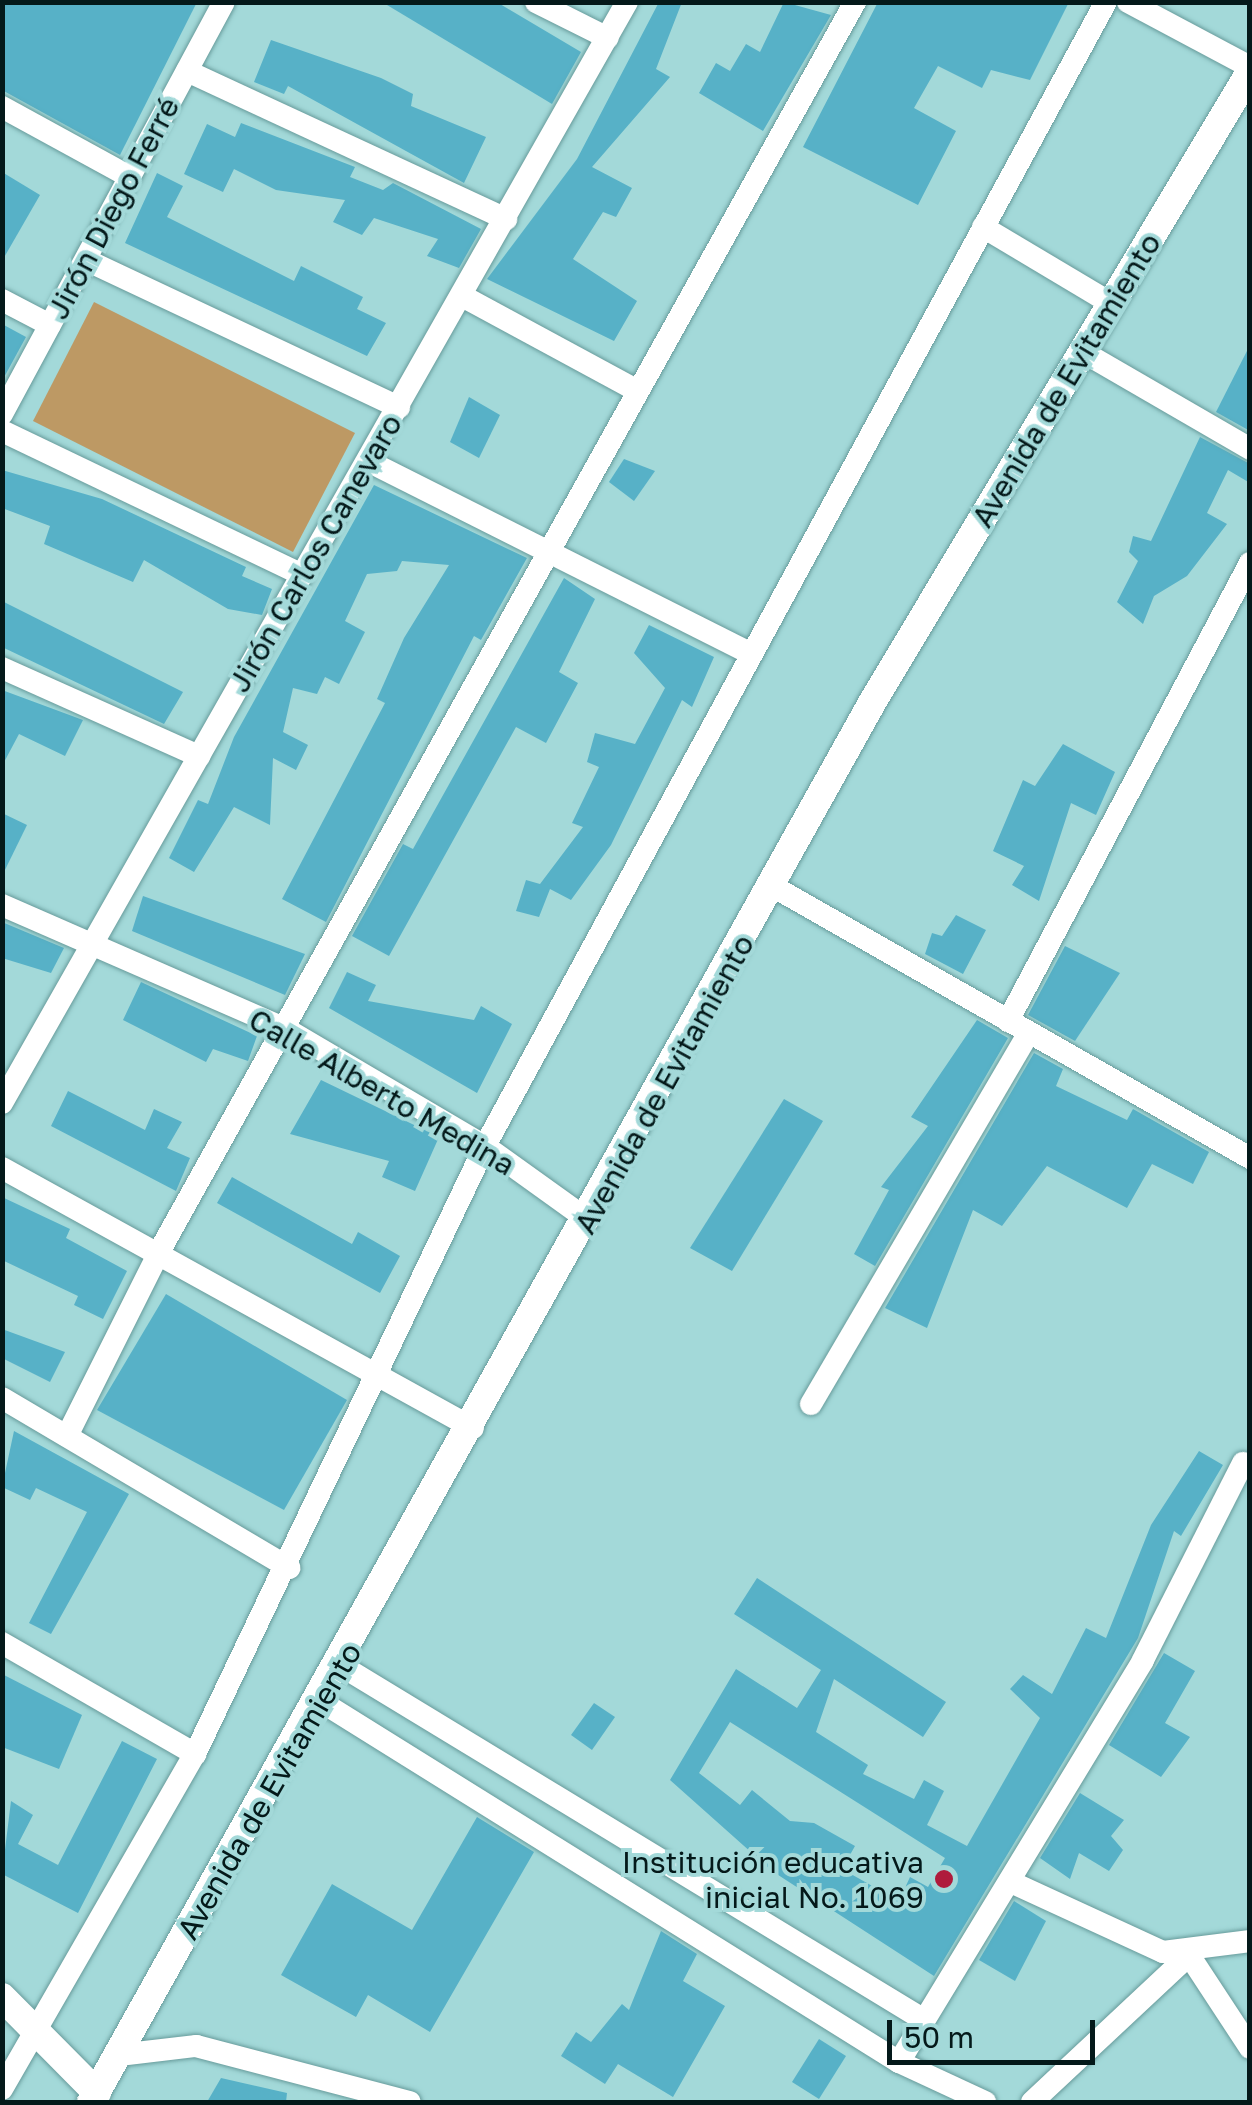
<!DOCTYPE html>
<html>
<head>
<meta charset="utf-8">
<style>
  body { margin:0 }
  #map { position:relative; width:1252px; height:2105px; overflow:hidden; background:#a3d9d9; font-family:"Golos Text",sans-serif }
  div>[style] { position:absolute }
  .green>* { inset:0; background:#bd9964 }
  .building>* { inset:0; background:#57b1c7 }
  .roads { filter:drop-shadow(0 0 2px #679b9b) drop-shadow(0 0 2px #679b9b) }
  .minor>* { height:22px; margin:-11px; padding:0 11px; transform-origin:11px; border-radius:11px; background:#fff }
  .tertiary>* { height:28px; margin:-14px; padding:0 14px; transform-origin:14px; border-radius:14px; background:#fff }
  .dots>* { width:28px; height:28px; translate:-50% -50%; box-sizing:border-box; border:5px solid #a3d9d9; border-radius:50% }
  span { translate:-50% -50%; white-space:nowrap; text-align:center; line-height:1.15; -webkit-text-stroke:8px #a3d9d9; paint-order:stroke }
  .street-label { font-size:30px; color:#04191a }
  .poi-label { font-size:30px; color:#04191a }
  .right { translate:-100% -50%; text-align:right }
  .frame { position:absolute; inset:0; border:5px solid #04191a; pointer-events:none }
  .scale { position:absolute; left:887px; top:2020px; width:208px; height:45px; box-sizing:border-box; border:5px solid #04191a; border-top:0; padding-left:12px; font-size:30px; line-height:35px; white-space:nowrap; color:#04191a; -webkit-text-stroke:8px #a3d9d9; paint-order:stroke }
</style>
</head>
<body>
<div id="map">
  <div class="green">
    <i style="clip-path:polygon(94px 302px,355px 433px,293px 552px,33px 421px)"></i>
  </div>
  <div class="building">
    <i style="clip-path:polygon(2px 2px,197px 2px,120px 155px,2px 90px)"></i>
    <i style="clip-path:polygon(382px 2px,500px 4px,581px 52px,552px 104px)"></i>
    <i style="clip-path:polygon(659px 2px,682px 2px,656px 69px,670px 77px,592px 167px,632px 188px,616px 217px,603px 212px,573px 259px,637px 301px,614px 341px,487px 279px,577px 159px)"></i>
    <i style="clip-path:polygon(784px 2px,831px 15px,763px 131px,699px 93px,716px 63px,730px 71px,746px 44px,760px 52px)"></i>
    <i style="clip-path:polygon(878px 2px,1069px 2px,1030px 80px,991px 70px,982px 88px,938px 66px,914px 108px,956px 131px,918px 205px,803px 147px)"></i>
    <i style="clip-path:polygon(271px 40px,381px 78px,413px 94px,411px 106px,486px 137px,464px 183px,288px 86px,284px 94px,254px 82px)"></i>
    <i style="clip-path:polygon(241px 123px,355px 167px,350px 177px,383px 190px,393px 183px,481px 229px,459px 268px,427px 256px,438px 239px,374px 218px,362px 235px,333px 222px,345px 200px,276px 190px,234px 169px,223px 192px,184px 174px,207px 124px,235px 137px)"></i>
    <i style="clip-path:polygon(2px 172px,40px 195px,2px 261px)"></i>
    <i style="clip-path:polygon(157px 173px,183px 186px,167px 217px,294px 281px,301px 266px,363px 297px,357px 309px,386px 323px,367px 356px,125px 243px)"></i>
    <i style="clip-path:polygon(2px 324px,26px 337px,2px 381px)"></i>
    <i style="clip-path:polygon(1250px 345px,1250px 431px,1216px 412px)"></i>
    <i style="clip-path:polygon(469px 397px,500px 415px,479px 458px,450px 442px)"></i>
    <i style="clip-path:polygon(1200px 437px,1250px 464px,1250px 483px,1228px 470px,1207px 513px,1227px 524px,1187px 576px,1154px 596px,1143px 624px,1117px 602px,1138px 561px,1129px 552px,1133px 536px,1151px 541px)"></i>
    <i style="clip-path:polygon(624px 459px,655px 471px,634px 501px,609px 482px)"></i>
    <i style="clip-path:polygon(2px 470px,102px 499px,246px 567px,242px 576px,272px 589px,262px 615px,228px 609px,144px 560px,133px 582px,44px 544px,50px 526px,2px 508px)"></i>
    <i style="clip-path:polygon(374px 485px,527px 558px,481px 640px,474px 636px,326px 922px,282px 899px,385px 703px,377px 699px,404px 638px,449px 565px,402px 561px,397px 571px,367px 574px,345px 621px,365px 632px,339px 684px,325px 677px,317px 694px,293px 688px,283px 732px,308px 745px,296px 770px,273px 758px,270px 825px,234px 807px,194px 872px,169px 858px,198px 800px,208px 804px,234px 737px)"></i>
    <i style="clip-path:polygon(564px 578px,595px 599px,559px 672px,578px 683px,546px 743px,516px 727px,389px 956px,352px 936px,403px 844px,413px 849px)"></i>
    <i style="clip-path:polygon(2px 601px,183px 692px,164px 724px,2px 647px)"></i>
    <i style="clip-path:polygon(649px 625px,714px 657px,692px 707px,682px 700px,611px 845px,571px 900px,550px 889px,539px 917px,516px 911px,526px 880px,540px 884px,583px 827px,572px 823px,599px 767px,587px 762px,595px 733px,635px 744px,665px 688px,634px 653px)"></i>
    <i style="clip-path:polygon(2px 690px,83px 720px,65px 756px,19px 734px,2px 766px)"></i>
    <i style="clip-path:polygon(1063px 744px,1115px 772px,1096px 815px,1071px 803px,1039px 901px,1012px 885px,1024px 866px,993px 851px,1023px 780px,1035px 786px)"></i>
    <i style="clip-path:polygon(2px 813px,27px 825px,2px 876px)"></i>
    <i style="clip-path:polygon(143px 896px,305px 954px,285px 995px,132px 931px)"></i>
    <i style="clip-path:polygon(956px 915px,986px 930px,963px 974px,925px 954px,932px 933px,942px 936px)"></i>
    <i style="clip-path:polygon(2px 922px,64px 948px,51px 973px,2px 958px)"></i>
    <i style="clip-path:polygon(1065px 946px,1120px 973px,1075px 1041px,1028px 1015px)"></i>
    <i style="clip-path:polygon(347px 972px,376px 985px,368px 1001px,474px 1020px,481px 1006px,512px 1024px,477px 1093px,329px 1008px)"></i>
    <i style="clip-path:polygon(141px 982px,257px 1036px,248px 1061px,213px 1049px,206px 1062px,123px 1020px)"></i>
    <i style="clip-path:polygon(977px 1020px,1008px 1038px,875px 1266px,854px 1254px,889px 1190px,881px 1187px,928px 1126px,911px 1117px)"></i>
    <i style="clip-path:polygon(1034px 1053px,1063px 1069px,1056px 1086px,1127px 1120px,1133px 1109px,1209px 1152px,1193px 1184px,1152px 1164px,1127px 1208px,1047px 1166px,1002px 1226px,973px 1210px,927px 1328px,885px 1308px)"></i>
    <i style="clip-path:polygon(321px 1080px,439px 1137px,415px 1191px,382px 1177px,389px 1161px,290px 1134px)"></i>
    <i style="clip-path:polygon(68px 1091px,145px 1130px,154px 1109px,182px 1122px,167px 1148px,190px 1158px,176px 1191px,51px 1126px)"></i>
    <i style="clip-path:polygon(784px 1099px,823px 1121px,732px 1271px,690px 1248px)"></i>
    <i style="clip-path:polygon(232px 1177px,352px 1244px,358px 1232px,400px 1256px,380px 1293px,217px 1203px)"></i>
    <i style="clip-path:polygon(2px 1197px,70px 1229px,66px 1238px,127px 1271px,103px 1319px,74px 1305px,78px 1296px,2px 1260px)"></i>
    <i style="clip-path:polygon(166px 1294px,347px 1400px,284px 1510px,97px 1410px)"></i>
    <i style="clip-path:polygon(2px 1329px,65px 1352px,50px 1382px,2px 1358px)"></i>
    <i style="clip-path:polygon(14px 1431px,129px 1494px,51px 1634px,29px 1623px,87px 1512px,36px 1488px,30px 1500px,2px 1487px)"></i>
    <i style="clip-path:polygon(evenodd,1199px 1451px,1223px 1465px,1181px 1536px,1174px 1531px,1138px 1638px,934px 1976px,772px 1871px,670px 1780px,736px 1669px,797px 1708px,821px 1670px,734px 1614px,757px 1578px,946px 1702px,923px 1737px,834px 1679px,816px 1732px,868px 1765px,863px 1774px,914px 1799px,924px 1780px,944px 1791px,927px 1825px,967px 1846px,1040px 1718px,1010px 1689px,1023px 1675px,1052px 1694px,1086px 1628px,1106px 1638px,1151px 1525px,1199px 1451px,730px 1722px,945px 1858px,928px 1887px,910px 1877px,899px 1901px,842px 1869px,855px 1846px,814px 1823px,790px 1821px,752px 1790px,740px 1805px,699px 1773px,730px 1722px)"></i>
    <i style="clip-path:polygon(1164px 1653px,1195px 1671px,1165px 1723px,1190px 1737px,1161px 1777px,1109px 1745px)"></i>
    <i style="clip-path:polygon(2px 1674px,82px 1715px,59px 1769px,2px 1747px)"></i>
    <i style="clip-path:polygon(594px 1703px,615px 1717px,592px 1750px,571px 1735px)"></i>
    <i style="clip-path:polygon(122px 1741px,157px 1759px,78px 1913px,2px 1874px,11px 1801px,33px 1815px,18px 1844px,58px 1865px)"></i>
    <i style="clip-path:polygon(1080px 1793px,1124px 1820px,1111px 1836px,1123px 1850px,1109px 1871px,1079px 1853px,1070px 1879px,1040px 1858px)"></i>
    <i style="clip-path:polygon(477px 1817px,534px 1852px,430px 2032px,368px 1995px,356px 2017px,281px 1975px,332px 1884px,412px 1930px)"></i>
    <i style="clip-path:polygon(1014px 1901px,1046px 1921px,1015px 1981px,979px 1960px)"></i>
    <i style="clip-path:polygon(661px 1931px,697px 1954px,683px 1981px,725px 2006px,673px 2097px,618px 2064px,605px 2084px,561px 2056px,576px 2032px,591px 2042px,622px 2004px,629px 2010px)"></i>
    <i style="clip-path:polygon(819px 2039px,846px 2056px,819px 2099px,792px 2082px)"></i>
    <i style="clip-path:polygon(221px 2078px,287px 2093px,286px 2102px,207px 2102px)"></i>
  </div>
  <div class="roads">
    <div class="minor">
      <i style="left:536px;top:2px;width:80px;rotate:26.6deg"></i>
      <i style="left:1128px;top:2px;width:138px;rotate:28deg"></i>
      <i style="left:187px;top:71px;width:352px;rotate:24.9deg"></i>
      <i style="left:2px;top:107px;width:146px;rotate:28.7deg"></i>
      <i style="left:983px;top:227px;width:150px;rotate:30.8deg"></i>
      <i style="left:86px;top:260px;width:346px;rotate:25.2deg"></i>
      <i style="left:464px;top:297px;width:196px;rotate:28.4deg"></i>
      <i style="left:2px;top:300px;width:54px;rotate:27.5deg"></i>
      <i style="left:1083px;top:352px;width:193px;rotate:30.1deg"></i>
      <i style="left:2px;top:414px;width:468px;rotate:-61.7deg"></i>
      <i style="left:2px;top:431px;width:333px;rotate:25.6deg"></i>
      <i style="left:368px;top:461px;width:427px;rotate:26.7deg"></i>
      <i style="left:2px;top:668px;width:216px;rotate:24.1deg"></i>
      <i style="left:774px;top:887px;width:548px;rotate:29.65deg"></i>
      <i style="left:2px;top:905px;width:310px;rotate:23.6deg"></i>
      <i style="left:286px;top:1029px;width:231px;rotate:30.5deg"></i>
      <i style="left:485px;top:1146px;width:127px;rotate:35.7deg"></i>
      <i style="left:1008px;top:1021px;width:518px;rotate:-62.15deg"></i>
      <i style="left:2px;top:1103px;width:1266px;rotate:-60.42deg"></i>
      <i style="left:2px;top:1168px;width:538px;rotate:28.9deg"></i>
      <i style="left:2px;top:1398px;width:334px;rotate:30.6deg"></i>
      <i style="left:811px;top:1404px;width:429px;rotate:-59.6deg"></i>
      <i style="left:67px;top:1436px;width:206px;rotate:-63.4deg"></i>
      <i style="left:159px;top:1252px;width:1431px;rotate:-60.89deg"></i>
      <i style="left:2px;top:1643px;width:223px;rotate:29.9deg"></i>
      <i style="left:340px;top:1665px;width:683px;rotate:31.29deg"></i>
      <i style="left:320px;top:1701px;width:682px;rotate:31.94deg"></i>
      <i style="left:899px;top:2062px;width:95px;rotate:24.9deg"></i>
      <i style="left:1013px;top:1883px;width:165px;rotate:24.7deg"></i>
      <i style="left:1163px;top:1952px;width:88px;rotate:-7.2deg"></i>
      <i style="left:119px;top:2055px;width:78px;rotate:-6.7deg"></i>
      <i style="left:196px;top:2046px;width:221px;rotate:14.7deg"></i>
      <i style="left:899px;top:2062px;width:470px;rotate:-58.7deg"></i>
      <i style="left:1143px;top:1660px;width:221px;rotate:-63.1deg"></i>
      <i style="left:2px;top:2089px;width:387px;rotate:-60.1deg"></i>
      <i style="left:195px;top:1754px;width:674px;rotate:-64.5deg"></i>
      <i style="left:485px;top:1146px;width:1302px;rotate:-61.51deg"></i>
      <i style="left:1032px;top:2102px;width:215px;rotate:-43.1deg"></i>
      <i style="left:1189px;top:1955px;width:111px;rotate:56.7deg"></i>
    </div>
    <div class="tertiary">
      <i style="left:2px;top:1997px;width:135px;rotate:45.3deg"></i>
      <i style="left:91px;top:2102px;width:1604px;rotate:-60.83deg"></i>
      <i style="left:873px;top:701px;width:733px;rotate:-59.06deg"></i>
    </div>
  </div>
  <div class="dots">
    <i style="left:944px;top:1879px;background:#af1b3c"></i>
  </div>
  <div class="street-label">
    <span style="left:113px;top:208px;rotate:-62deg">Jirón Diego Ferré</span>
    <span style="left:1066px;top:380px;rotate:-59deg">Avenida de Evitamiento</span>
    <span style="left:315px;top:553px;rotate:-60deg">Jirón Carlos Canevaro</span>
    <span style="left:664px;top:1084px;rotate:-61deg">Avenida de Evitamiento</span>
    <span style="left:382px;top:1092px;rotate:30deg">Calle Alberto Medina</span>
    <span style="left:269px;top:1791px;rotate:-60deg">Avenida de Evitamiento</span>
  </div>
  <div class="poi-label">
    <span class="right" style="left:924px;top:1879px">Institución educativa<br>inicial No. 1069</span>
  </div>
  <div class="frame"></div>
  <div class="scale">50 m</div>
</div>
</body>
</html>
